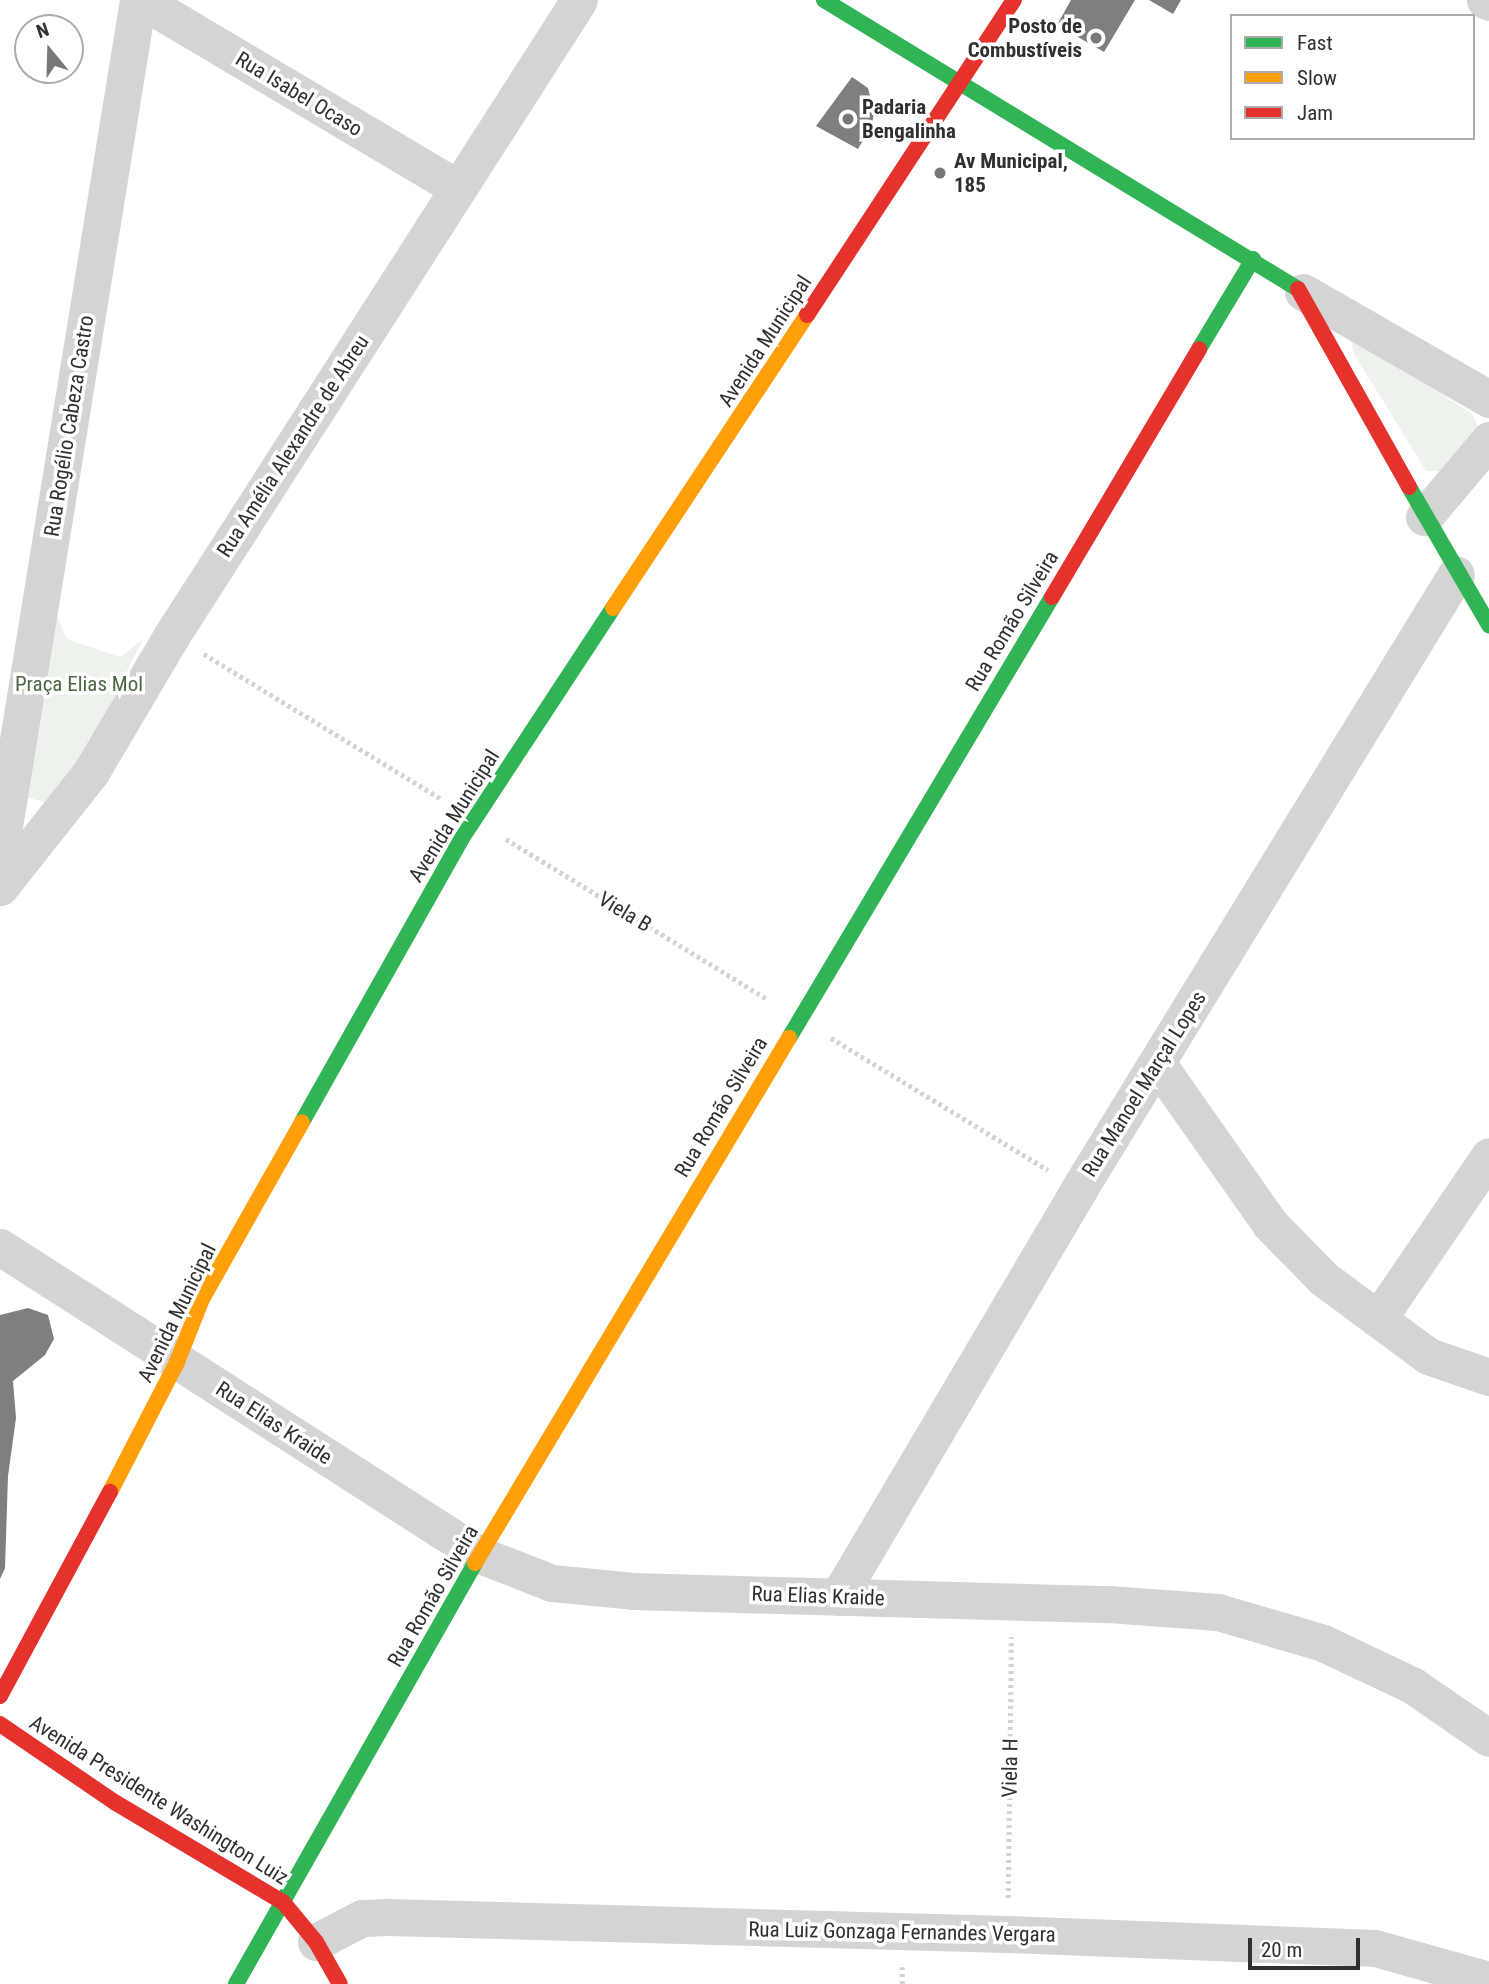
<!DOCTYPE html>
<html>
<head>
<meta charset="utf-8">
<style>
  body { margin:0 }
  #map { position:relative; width:1489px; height:1984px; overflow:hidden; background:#fff; font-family:"Roboto Condensed",sans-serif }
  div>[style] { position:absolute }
  .green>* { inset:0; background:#eef2ec }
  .building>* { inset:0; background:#7f7f7f }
  .path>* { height:4.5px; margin-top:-2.25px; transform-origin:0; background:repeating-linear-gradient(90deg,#d3d3d3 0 3.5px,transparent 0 7px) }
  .street>* { height:37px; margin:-18.5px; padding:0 18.5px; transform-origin:18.5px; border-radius:18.5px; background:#d4d4d4 }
  .fast>* { height:16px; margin:-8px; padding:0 8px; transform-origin:8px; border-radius:8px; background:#30b455 }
  .slow>* { height:16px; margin:-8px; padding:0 8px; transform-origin:8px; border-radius:8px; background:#ff9f0a }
  .jam>* { height:16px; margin:-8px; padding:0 8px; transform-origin:8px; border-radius:8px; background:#e5322d }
  .dots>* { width:19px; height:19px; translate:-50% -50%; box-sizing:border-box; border:4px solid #fff; border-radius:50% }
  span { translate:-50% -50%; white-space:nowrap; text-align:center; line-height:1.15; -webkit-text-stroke:7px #fff; paint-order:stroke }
  .poi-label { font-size:21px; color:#303030; font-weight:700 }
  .right { translate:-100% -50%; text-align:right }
  .left { translate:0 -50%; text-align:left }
  .street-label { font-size:21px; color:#303030 }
  .park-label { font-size:21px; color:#4c6742 }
  .legend { position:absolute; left:1230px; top:14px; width:245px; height:126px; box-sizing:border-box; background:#fff; border:2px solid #acacac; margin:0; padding:9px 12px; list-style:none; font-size:21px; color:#303030 }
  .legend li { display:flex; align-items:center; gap:14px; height:35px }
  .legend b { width:35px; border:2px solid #acacac }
  .north { position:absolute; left:14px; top:14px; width:70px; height:70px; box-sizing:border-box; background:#fff; border:2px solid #acacac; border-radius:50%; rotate:341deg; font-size:19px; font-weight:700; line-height:28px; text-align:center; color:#303030 }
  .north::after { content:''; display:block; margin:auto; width:24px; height:32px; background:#787878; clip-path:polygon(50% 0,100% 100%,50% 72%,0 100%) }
  .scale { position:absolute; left:1248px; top:1938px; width:112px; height:32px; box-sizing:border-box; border:4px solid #303030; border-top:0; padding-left:9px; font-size:21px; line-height:24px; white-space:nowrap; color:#303030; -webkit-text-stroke:5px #fff; paint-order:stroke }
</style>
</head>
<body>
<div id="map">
  <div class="green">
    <i style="clip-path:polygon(1351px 340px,1368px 345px,1472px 414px,1480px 431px,1450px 471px,1426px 471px,1354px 354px)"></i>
    <i style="clip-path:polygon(54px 610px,67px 639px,120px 657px,143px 639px,90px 746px,53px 805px,23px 796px)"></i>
  </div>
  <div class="building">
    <i style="clip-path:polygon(1071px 0,1135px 0,1104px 52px,1057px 25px)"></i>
    <i style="clip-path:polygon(1149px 0,1181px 0,1173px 14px)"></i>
    <i style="clip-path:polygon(852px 77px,868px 88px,874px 112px,872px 125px,858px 149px,816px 126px)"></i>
    <i style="clip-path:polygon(28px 1308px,48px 1315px,54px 1339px,45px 1355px,13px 1381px,16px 1418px,8px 1476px,5px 1568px,0 1579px,0 1315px)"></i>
  </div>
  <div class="path">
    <i style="left:204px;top:654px;width:279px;rotate:31.4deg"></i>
    <i style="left:506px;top:839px;width:306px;rotate:31.5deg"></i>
    <i style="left:831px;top:1038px;width:254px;rotate:31.3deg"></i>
    <i style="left:1008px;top:1898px;width:261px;rotate:-89.3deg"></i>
    <i style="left:902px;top:1984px;width:17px;rotate:-90deg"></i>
  </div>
  <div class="street">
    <i style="left:141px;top:0;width:369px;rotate:30.7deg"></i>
    <i style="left:1485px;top:0;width:4px;rotate:27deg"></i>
    <i style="left:1303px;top:292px;width:215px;rotate:29.9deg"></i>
    <i style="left:1424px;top:517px;width:101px;rotate:-49.8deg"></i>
    <i style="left:0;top:851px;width:862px;rotate:-80.79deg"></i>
    <i style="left:0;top:887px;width:147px;rotate:-51.6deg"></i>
    <i style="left:91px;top:772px;width:159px;rotate:-59.4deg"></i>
    <i style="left:172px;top:635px;width:754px;rotate:-57.34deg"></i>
    <i style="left:1157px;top:1063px;width:197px;rotate:54.9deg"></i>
    <i style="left:1270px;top:1224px;width:77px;rotate:45.5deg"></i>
    <i style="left:1324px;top:1279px;width:129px;rotate:36.5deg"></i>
    <i style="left:1428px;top:1356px;width:65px;rotate:19deg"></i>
    <i style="left:0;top:1247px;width:570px;rotate:32.69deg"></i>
    <i style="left:480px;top:1555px;width:77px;rotate:21.3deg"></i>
    <i style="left:552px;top:1583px;width:81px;rotate:5.6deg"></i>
    <i style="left:633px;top:1591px;width:476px;rotate:1.6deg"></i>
    <i style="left:1109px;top:1604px;width:109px;rotate:4.2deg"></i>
    <i style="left:1218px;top:1612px;width:109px;rotate:16.4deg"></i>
    <i style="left:1323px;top:1643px;width:98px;rotate:25.3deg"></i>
    <i style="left:1412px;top:1685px;width:93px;rotate:34.5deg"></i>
    <i style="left:1378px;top:1319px;width:197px;rotate:-55.7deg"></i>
    <i style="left:838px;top:1597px;width:474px;rotate:-59.4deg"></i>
    <i style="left:1079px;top:1189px;width:721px;rotate:-58.49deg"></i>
    <i style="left:316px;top:1942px;width:52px;rotate:-27.6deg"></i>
    <i style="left:362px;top:1918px;width:26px;rotate:-2deg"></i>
    <i style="left:388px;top:1917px;width:620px;rotate:1.57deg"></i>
    <i style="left:1008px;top:1934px;width:367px;rotate:2.2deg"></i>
    <i style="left:1375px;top:1948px;width:118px;rotate:15.7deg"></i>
  </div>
  <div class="fast">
    <i style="left:824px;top:0;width:555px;rotate:31.37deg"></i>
    <i style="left:1199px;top:349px;width:105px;rotate:-59deg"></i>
    <i style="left:1409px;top:487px;width:160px;rotate:59.9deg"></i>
    <i style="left:789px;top:1038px;width:513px;rotate:-59.19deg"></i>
    <i style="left:302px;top:1122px;width:326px;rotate:-60.6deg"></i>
    <i style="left:462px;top:838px;width:275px;rotate:-56.7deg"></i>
    <i style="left:236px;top:1984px;width:484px;rotate:-60.4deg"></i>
  </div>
  <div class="slow">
    <i style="left:613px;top:608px;width:351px;rotate:-56.5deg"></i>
    <i style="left:110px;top:1492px;width:146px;rotate:-62.7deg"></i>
    <i style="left:177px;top:1362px;width:68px;rotate:-68.4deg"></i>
    <i style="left:202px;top:1299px;width:203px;rotate:-60.5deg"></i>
    <i style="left:475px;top:1563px;width:612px;rotate:-59.12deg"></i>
  </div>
  <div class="jam">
    <i style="left:1298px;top:289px;width:227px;rotate:60.7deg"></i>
    <i style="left:807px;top:315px;width:377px;rotate:-56.7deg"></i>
    <i style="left:1052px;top:597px;width:288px;rotate:-59.3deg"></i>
    <i style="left:0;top:1696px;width:232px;rotate:-61.7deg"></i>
    <i style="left:0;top:1724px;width:140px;rotate:34.3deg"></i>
    <i style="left:116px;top:1803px;width:194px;rotate:30.7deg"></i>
    <i style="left:283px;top:1902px;width:52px;rotate:50.5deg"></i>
    <i style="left:316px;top:1942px;width:48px;rotate:60.3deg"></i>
  </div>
  <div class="dots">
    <i style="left:1096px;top:38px;background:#787878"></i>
    <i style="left:848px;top:119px;background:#787878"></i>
    <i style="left:940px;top:173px;background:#787878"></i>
  </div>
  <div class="poi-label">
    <span class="right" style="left:1082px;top:38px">Posto de<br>Combustíveis</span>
    <span class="left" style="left:862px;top:119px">Padaria<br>Bengalinha</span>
    <span class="left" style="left:954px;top:173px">Av Municipal,<br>185</span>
  </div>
  <div class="street-label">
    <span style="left:299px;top:94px;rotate:31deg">Rua Isabel Ocaso</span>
    <span style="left:765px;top:341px;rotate:-57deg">Avenida Municipal</span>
    <span style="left:69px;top:426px;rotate:-81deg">Rua Rogélio Cabeza Castro</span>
    <span style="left:293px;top:446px;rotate:-57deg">Rua Amélia Alexandre de Abreu</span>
    <span style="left:1012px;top:621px;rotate:-59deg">Rua Romão Silveira</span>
    <span style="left:454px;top:816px;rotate:-58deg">Avenida Municipal</span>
    <span style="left:625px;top:912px;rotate:31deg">Viela B</span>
    <span style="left:1144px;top:1084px;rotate:-58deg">Rua Manoel Marçal Lopes</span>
    <span style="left:721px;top:1107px;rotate:-59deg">Rua Romão Silveira</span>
    <span style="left:177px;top:1313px;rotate:-64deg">Avenida Municipal</span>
    <span style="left:274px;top:1423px;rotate:33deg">Rua Elias Kraide</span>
    <span style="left:433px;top:1596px;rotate:-60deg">Rua Romão Silveira</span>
    <span style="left:818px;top:1596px;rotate:2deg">Rua Elias Kraide</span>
    <span style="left:1010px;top:1768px;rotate:-89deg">Viela H</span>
    <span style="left:159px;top:1800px;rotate:32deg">Avenida Presidente Washington Luiz</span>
    <span style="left:902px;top:1932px;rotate:1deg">Rua Luiz Gonzaga Fernandes Vergara</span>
  </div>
  <div class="park-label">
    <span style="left:79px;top:684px">Praça Elias Mol</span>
  </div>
  <ul class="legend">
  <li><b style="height:9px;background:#30b455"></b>Fast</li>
  <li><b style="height:9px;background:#ff9f0a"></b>Slow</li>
  <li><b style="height:9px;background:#e5322d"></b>Jam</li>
  </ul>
  <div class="north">N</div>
  <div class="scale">20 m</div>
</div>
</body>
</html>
